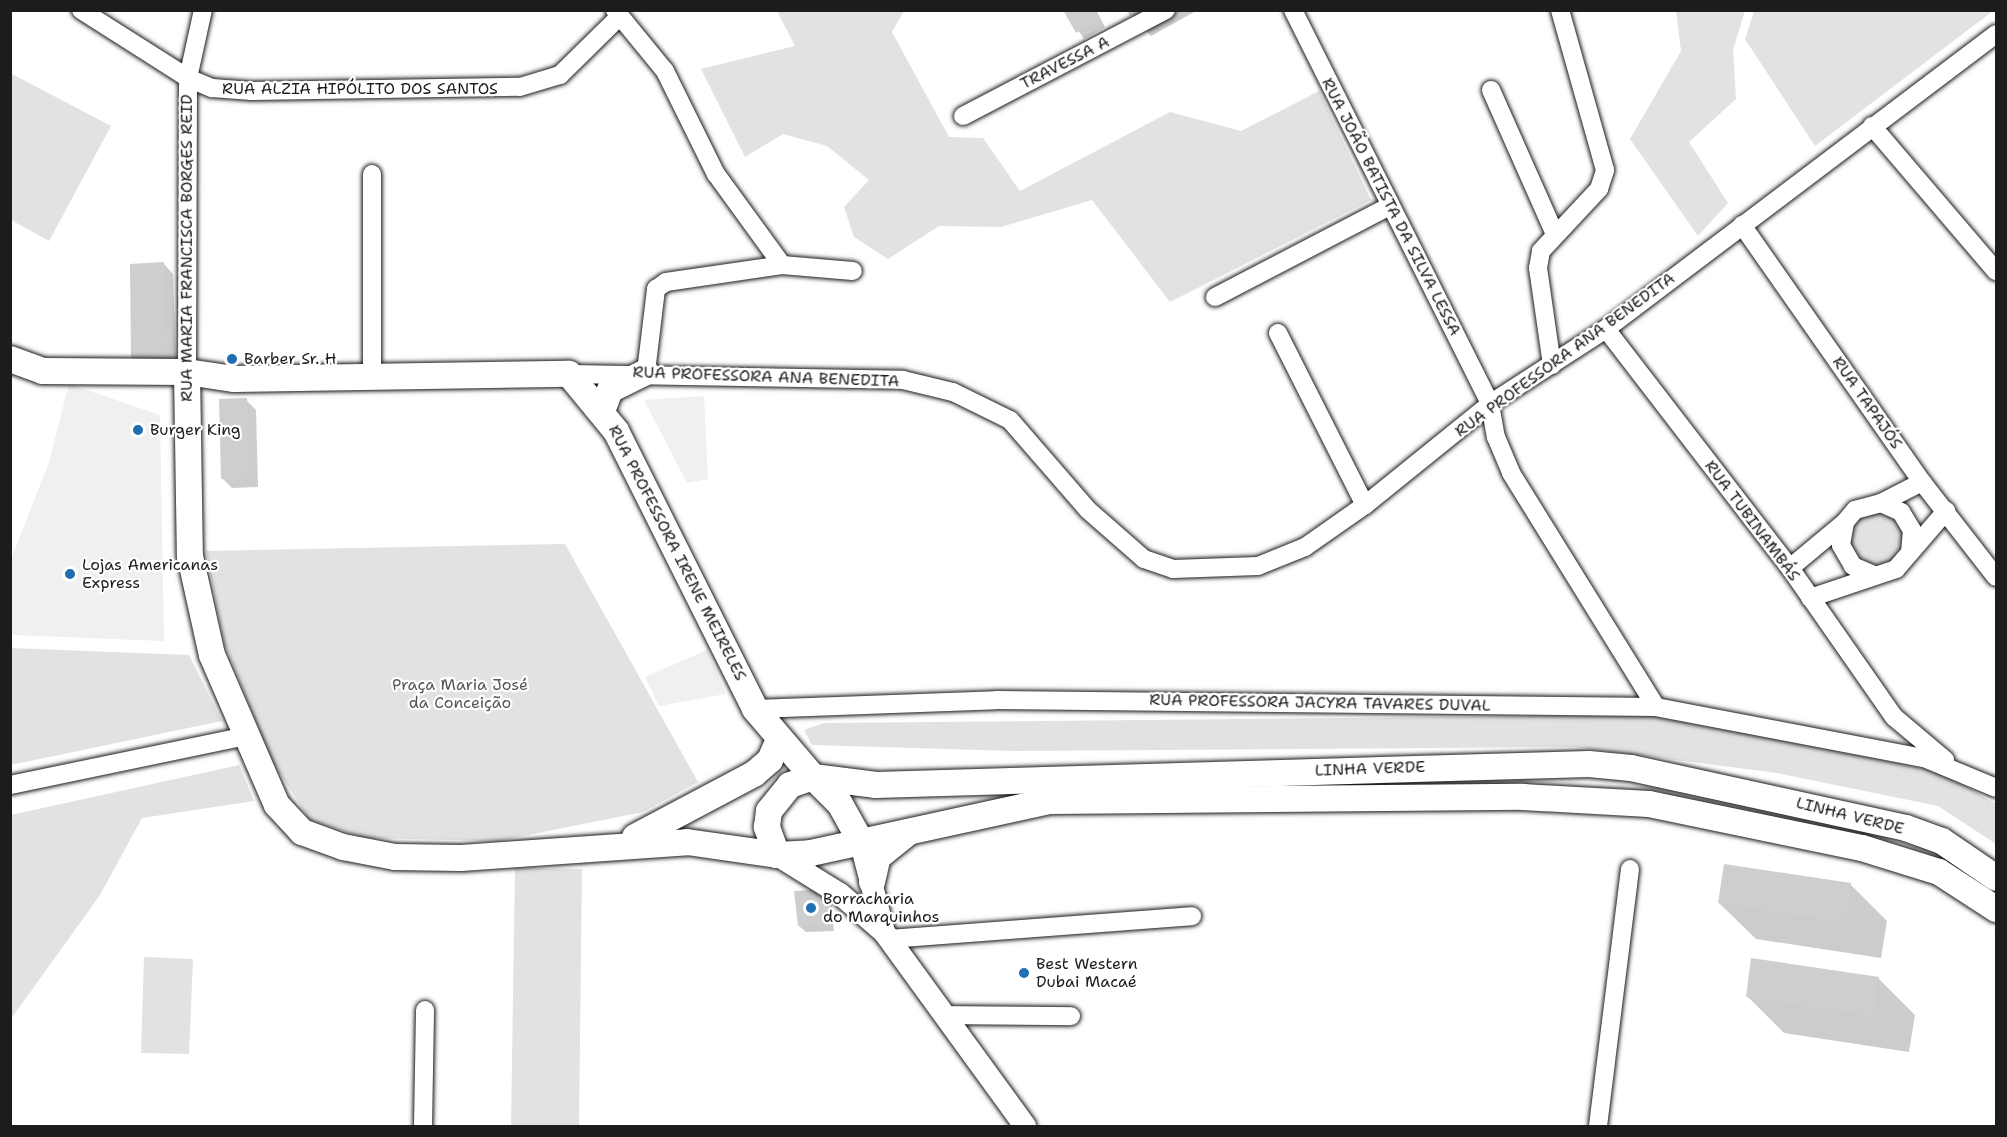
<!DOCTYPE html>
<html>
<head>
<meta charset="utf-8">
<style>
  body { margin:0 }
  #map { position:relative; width:2007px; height:1137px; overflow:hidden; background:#fff; font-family:"Shantell Sans",sans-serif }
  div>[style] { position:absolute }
  .built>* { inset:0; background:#f0f0f0 }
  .green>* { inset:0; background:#e2e2e2 }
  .round { border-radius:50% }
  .shadow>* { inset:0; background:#0003 }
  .building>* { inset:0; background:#cecece }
  .roads { filter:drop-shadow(0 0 2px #1c1c1c) drop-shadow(0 0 2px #1c1c1c) }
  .minor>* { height:18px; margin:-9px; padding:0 9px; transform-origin:9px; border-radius:9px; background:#fff }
  .major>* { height:22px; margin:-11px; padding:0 11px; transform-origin:11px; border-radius:11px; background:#fff }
  .highway>* { height:26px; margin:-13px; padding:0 13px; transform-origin:13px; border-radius:13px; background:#fff }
  .dots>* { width:16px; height:16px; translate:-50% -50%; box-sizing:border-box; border:3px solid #fff; border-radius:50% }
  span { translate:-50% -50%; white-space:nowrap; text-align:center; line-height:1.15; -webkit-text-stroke:4.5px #fff; paint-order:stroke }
  .street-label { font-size:16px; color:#1c1c1c }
  .poi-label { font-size:16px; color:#1c1c1c }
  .left { translate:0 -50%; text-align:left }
  .park-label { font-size:16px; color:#575757 }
  .frame { position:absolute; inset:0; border:12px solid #1c1c1c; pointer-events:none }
</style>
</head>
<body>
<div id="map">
  <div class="built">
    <i style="clip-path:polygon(69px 384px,160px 415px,164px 641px,11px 635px,10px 562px,49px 462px)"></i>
    <i style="clip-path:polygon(704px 396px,708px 479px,687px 483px,644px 400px)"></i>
    <i style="clip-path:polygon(707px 650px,726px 694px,659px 706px,645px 677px)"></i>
  </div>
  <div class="green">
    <i style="clip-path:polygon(777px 11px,904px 11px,892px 32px,949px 137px,983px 138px,1020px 191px,1170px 112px,1241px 131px,1319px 91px,1371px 200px,1170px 302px,1092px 200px,1001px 227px,939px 226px,888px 259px,854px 237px,844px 207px,869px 180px,827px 146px,783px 134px,745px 157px,701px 69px,795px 46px)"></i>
    <i style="clip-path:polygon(1676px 11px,1745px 11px,1733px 50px,1736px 99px,1689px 142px,1728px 203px,1698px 236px,1630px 139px,1681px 51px)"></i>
    <i style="clip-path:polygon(1754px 11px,1754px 10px,1993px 11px,1815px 146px,1745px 39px)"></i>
    <i style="clip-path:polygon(10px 73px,111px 126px,49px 241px,11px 220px)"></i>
    <i class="round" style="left:1851px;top:513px;width:52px;height:52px"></i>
    <i style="clip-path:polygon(565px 544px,698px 782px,643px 812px,498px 841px,365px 838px,310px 820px,273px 763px,224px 643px,206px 551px)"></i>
    <i style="clip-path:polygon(11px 648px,189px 655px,222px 721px,11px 765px)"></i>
    <i style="clip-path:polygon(1664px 715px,1941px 772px,1996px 804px,1996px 844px,1938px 806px,1777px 773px,1575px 747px,1013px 751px,812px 745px,804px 730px,824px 723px)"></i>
    <i style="clip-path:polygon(239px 765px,254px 801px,142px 818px,100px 895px,11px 1019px,11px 815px)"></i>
    <i style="clip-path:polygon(515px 868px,582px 869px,579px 1126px,511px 1126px)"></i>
    <i style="clip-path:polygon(144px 957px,193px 959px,189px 1054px,141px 1053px)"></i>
  </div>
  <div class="shadow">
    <i style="clip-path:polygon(1065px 10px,1096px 10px,1105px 27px,1084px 39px)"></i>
    <i style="clip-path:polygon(1128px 10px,1198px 10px,1151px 36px)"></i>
    <i style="clip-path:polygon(163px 263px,173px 274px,176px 368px,143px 371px)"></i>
    <i style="clip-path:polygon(246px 400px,256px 410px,258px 487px,232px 488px,222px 478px)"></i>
    <i style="clip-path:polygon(1850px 884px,1887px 921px,1881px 958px,1756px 939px,1719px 903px)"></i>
    <i style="clip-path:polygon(795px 893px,831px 897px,834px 931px,806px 932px,799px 926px)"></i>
    <i style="clip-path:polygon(1878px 978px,1915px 1015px,1909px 1052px,1784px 1033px,1747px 996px)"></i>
  </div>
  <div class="building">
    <i style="clip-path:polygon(1063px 10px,1094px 10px,1100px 20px,1076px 33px)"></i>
    <i style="clip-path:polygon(1127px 10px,1141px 10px,1130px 16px)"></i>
    <i style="clip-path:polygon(164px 262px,167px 358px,131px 361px,130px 264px)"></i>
    <i style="clip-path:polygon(247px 398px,249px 478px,221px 479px,219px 399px)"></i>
    <i style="clip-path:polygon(1724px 864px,1851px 883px,1845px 922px,1718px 903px)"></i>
    <i style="clip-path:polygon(825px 889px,828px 925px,798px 926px,794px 891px)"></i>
    <i style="clip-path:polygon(1751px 958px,1879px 977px,1873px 1016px,1746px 997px)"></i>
  </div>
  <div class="roads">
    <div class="minor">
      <i style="left:81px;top:10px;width:127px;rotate:32.4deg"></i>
      <i style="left:188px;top:78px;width:26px;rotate:23deg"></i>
      <i style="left:212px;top:88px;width:40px;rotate:4.3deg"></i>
      <i style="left:252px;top:91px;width:268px;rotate:-0.9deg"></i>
      <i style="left:520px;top:87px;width:42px;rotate:-16.7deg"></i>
      <i style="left:560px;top:75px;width:80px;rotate:-44.5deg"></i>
      <i style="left:615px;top:10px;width:79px;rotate:50.7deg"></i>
      <i style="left:665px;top:71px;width:115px;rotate:63.7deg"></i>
      <i style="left:716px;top:174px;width:112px;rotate:54deg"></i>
      <i style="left:1293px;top:10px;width:441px;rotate:63.4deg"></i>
      <i style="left:1490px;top:404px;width:34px;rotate:80deg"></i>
      <i style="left:1496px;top:437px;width:39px;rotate:67deg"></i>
      <i style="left:1511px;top:473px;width:275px;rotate:58.2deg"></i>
      <i style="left:1491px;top:90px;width:155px;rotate:66.1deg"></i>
      <i style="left:963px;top:116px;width:229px;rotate:-27.6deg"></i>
      <i style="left:1872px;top:126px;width:191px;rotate:49.5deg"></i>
      <i style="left:1742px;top:225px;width:314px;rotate:55deg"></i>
      <i style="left:1922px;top:482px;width:120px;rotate:52.1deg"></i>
      <i style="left:1215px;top:297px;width:197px;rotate:-27.5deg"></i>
      <i style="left:1606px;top:329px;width:302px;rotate:52.4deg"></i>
      <i style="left:1790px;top:568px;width:182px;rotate:55.1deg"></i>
      <i style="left:1894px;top:717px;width:67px;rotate:40.1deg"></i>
      <i style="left:1278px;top:333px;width:193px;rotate:63.2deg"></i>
      <i style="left:1552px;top:365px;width:98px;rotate:-98.2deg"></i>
      <i style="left:1538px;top:268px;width:17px;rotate:-80deg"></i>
      <i style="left:1541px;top:251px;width:85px;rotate:-46.9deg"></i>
      <i style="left:1599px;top:189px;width:20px;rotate:-72deg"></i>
      <i style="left:1605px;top:170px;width:166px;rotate:-105.7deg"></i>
      <i style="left:187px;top:372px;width:294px;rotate:-89.8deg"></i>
      <i style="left:188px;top:78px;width:70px;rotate:-77.6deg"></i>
      <i style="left:646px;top:372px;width:84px;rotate:-83.1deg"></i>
      <i style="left:656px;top:289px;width:12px;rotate:-35deg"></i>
      <i style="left:666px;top:282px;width:117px;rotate:-8.3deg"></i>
      <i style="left:782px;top:265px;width:71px;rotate:4.8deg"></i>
      <i style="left:569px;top:374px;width:334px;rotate:1deg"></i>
      <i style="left:903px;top:380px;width:51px;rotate:13.5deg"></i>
      <i style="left:953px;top:392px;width:64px;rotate:26.2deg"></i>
      <i style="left:1010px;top:420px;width:119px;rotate:49.1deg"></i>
      <i style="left:1088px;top:510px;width:74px;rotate:41.2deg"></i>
      <i style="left:1144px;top:559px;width:31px;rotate:19deg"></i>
      <i style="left:1173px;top:569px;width:85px;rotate:-2deg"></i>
      <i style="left:1258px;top:566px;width:51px;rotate:-22deg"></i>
      <i style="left:1305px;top:547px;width:73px;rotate:-35deg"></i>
      <i style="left:1365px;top:505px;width:161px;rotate:-38.9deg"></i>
      <i style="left:1490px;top:404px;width:138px;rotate:-32.9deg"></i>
      <i style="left:1606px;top:329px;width:489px;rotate:-37.1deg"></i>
      <i style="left:372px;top:375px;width:201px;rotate:-90deg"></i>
      <i style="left:1881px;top:503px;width:46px;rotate:-27.1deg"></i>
      <i style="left:1790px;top:568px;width:72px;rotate:-39.9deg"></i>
      <i style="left:1874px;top:575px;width:23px;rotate:-157deg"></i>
      <i style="left:1853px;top:566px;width:24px;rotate:-120deg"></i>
      <i style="left:1841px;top:545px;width:23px;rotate:-80deg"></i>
      <i style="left:1845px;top:522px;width:16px;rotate:-50deg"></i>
      <i style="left:1855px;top:510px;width:27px;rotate:-15deg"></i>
      <i style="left:1881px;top:503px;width:22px;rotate:24deg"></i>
      <i style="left:1901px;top:512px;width:21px;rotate:59deg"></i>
      <i style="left:1912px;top:530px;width:22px;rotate:95deg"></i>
      <i style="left:1810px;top:598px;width:91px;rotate:-18.6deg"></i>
      <i style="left:1896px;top:569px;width:77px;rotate:-49.2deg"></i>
      <i style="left:755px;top:709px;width:241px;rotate:-2.1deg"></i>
      <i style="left:996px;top:700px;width:660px;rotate:0.61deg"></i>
      <i style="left:1656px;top:707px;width:273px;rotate:10.8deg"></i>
      <i style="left:1924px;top:758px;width:78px;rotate:22.6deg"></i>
      <i style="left:10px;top:785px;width:241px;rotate:-11.7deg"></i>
      <i style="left:888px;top:939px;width:305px;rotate:-4.3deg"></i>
      <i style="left:945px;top:1015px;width:126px;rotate:0.5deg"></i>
      <i style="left:423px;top:1126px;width:116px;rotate:-89deg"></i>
      <i style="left:1598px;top:1126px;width:259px;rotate:-82.9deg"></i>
    </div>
    <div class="major">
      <i style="left:860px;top:840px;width:95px;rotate:75.4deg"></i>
      <i style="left:777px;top:855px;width:74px;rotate:31.8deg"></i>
      <i style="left:840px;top:894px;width:58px;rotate:40.8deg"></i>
      <i style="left:884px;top:932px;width:240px;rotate:54deg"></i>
    </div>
    <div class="highway">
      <i style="left:10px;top:359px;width:35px;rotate:20deg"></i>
      <i style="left:43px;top:371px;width:144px;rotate:0.4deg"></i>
      <i style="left:187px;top:372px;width:48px;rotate:8.5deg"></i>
      <i style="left:234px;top:379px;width:335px;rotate:-0.9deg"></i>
      <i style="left:569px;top:374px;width:74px;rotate:50.5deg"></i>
      <i style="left:616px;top:431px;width:311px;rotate:63.4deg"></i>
      <i style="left:755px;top:709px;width:89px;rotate:49.5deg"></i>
      <i style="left:813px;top:777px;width:64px;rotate:7.2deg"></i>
      <i style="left:876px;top:785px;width:713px;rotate:-1.69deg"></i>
      <i style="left:1589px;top:764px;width:42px;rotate:5.4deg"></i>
      <i style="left:1631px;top:768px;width:281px;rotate:12.3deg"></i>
      <i style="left:1906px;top:828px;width:38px;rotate:20deg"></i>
      <i style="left:1942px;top:841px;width:65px;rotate:34.4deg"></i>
      <i style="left:187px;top:372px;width:184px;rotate:89.1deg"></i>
      <i style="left:190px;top:556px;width:101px;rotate:77.5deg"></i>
      <i style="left:212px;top:655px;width:163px;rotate:66.6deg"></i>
      <i style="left:277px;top:805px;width:37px;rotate:47deg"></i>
      <i style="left:302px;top:832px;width:44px;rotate:20.1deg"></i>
      <i style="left:343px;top:847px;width:53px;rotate:10.9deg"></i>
      <i style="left:395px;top:857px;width:66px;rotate:0.9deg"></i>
      <i style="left:461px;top:858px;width:227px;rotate:-4deg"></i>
      <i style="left:687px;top:842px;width:91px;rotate:8.2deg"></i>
      <i style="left:777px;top:855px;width:34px;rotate:-3deg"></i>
      <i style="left:811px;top:853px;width:245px;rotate:-12.3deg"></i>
      <i style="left:1050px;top:801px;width:473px;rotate:-0.5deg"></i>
      <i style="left:1523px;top:797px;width:126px;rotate:3.2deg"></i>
      <i style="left:1649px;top:804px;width:217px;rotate:11.7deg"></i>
      <i style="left:1862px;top:848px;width:81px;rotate:17.3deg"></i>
      <i style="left:1939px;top:872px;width:68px;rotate:33deg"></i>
      <i style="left:602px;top:411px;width:22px;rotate:-69deg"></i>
      <i style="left:610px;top:390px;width:40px;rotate:-26.6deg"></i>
      <i style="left:635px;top:837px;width:135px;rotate:-27.9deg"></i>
      <i style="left:754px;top:774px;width:21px;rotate:-41deg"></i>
      <i style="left:770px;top:760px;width:22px;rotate:-66deg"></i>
      <i style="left:777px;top:855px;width:30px;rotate:-110deg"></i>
      <i style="left:767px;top:827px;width:16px;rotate:-83deg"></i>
      <i style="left:769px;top:811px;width:33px;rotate:-51deg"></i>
      <i style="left:790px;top:785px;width:24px;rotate:-19deg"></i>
      <i style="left:813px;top:777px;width:38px;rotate:45deg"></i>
      <i style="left:840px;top:804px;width:41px;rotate:60.9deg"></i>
      <i style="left:872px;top:882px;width:26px;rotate:-77deg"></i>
      <i style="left:878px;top:857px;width:40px;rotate:-39deg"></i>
    </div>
  </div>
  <div class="dots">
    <i style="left:232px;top:359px;background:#1f6fb2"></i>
    <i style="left:138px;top:430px;background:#1f6fb2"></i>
    <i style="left:70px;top:574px;background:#1f6fb2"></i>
    <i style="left:811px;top:908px;background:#1f6fb2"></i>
    <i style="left:1024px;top:973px;background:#1f6fb2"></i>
  </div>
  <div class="street-label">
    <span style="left:1065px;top:63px;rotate:-27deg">TRAVESSA A</span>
    <span style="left:360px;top:89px">RUA ALZIA HIPÓLITO DOS SANTOS</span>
    <span style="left:1391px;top:207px;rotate:63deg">RUA JOÃO BATISTA DA SILVA LESSA</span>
    <span style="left:187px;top:248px;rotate:-90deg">RUA MARIA FRANCISCA BORGES REID</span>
    <span style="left:1565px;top:355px;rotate:-36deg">RUA PROFESSORA ANA BENEDITA</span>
    <span style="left:766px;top:377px;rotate:2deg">RUA PROFESSORA ANA BENEDITA</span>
    <span style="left:1867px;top:403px;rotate:55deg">RUA TAPAJÓS</span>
    <span style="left:1752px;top:521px;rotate:53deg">RUA TUBINAMBÁS</span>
    <span style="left:677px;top:553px;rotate:63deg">RUA PROFESSORA IRENE MEIRELES</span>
    <span style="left:1320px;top:703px;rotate:1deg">RUA PROFESSORA JACYRA TAVARES DUVAL</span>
    <span style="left:1370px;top:769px;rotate:-2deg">LINHA VERDE</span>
    <span style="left:1850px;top:816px;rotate:14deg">LINHA VERDE</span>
  </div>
  <div class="poi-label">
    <span class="left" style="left:244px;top:359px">Barber Sr. H</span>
    <span class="left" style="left:150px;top:430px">Burger King</span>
    <span class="left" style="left:82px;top:574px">Lojas Americanas<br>Express</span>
    <span class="left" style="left:823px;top:908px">Borracharia<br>do Marquinhos</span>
    <span class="left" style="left:1036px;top:973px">Best Western<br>Dubai Macaé</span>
  </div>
  <div class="park-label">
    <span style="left:460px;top:694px">Praça Maria José<br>da Conceição</span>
  </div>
  <div class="frame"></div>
</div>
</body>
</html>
